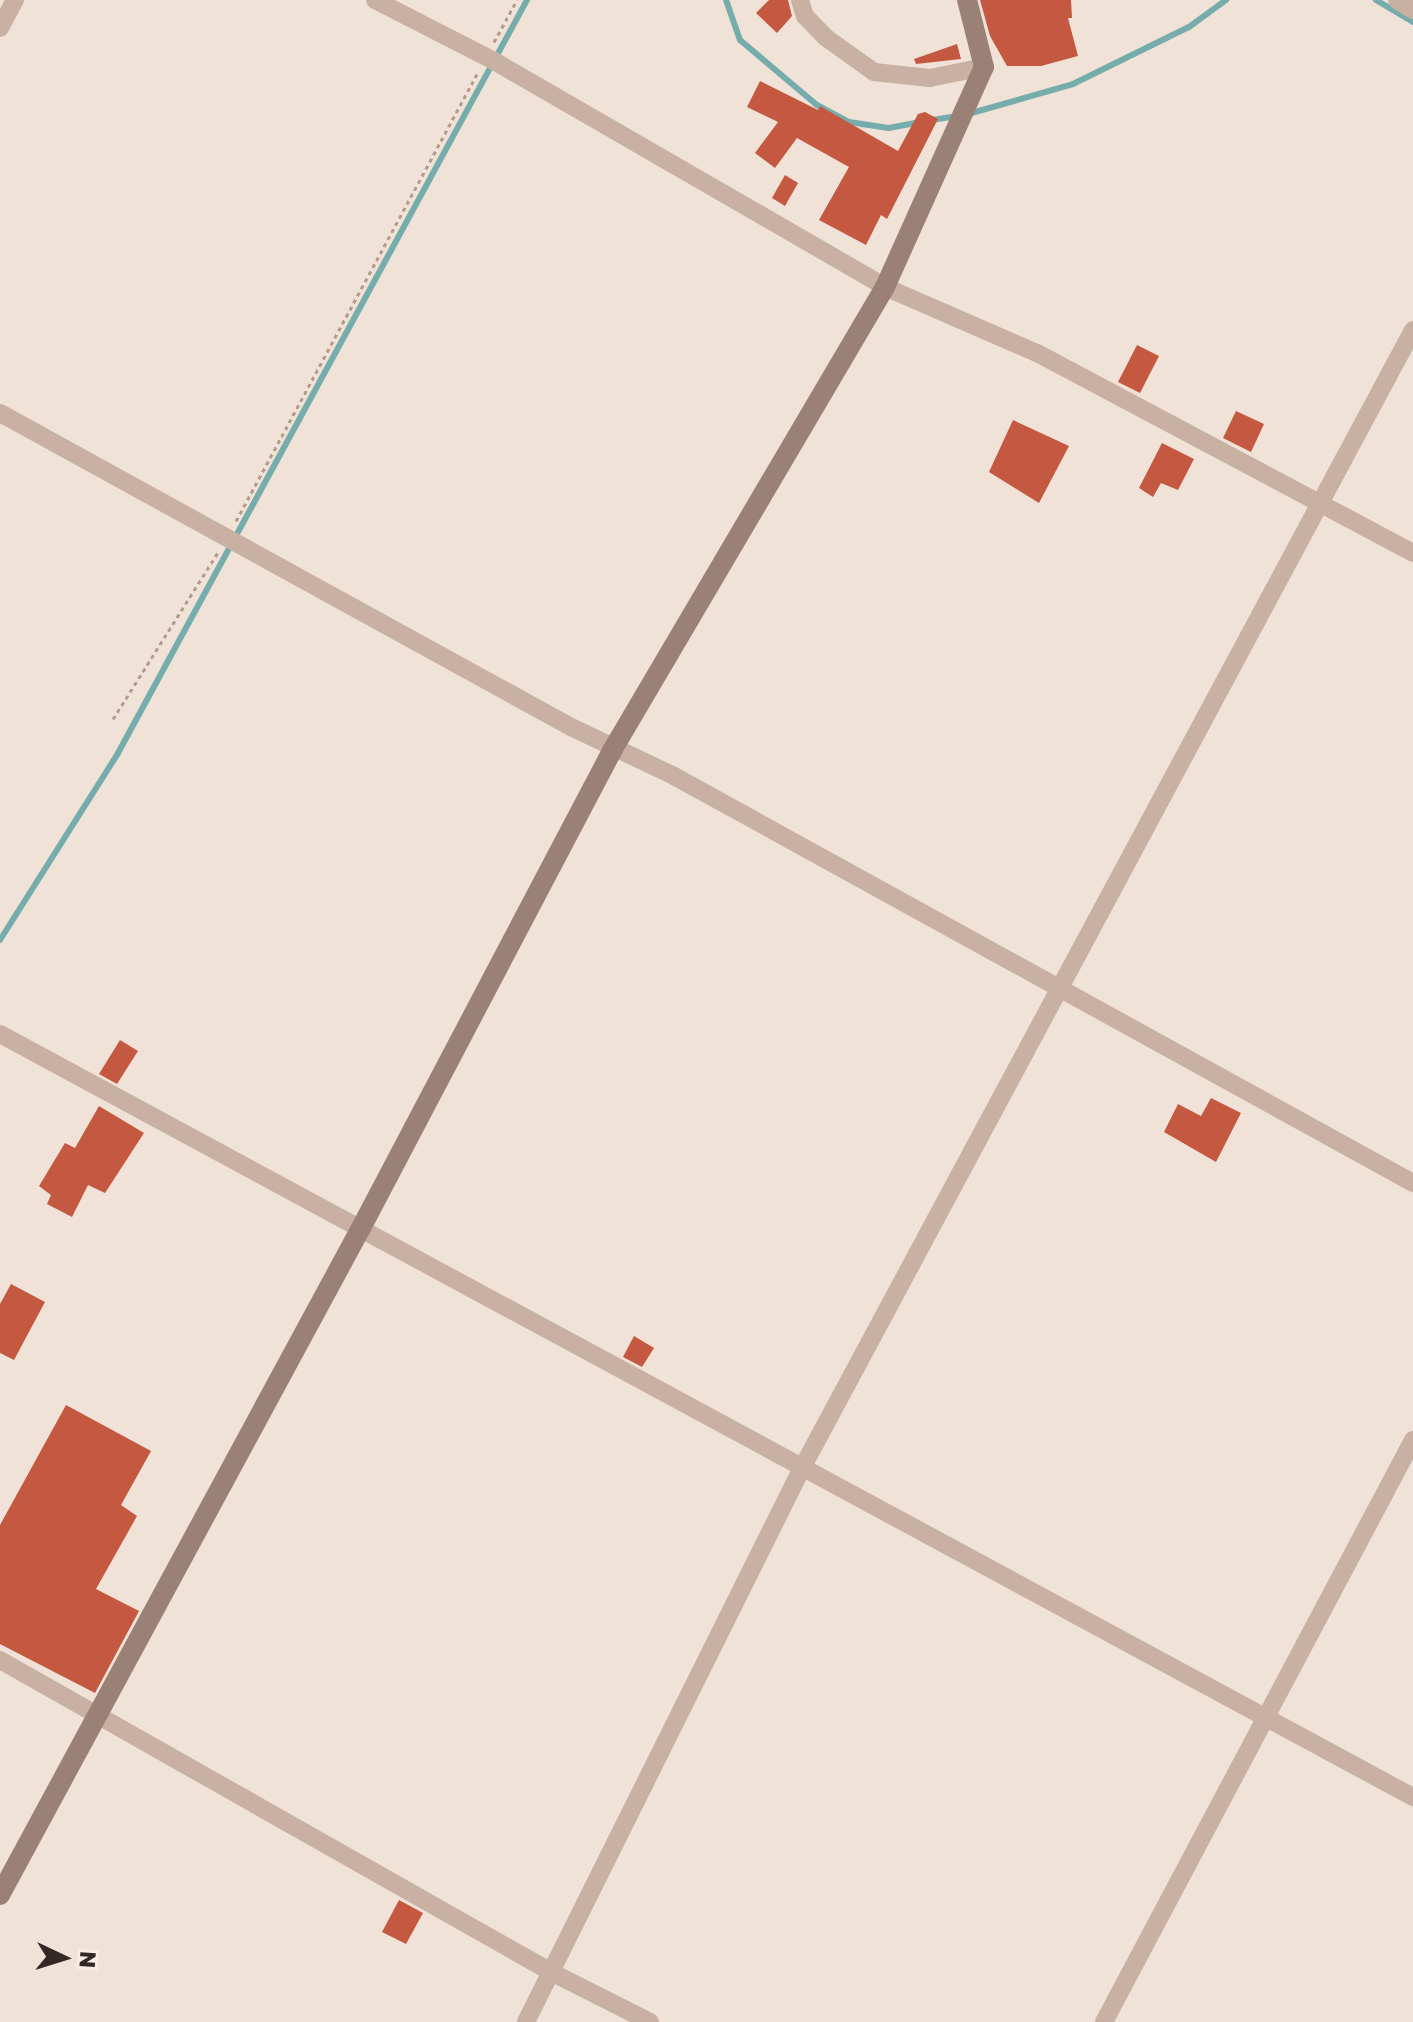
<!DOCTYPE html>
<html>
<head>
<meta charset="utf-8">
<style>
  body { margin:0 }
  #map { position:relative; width:1413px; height:2022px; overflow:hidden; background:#f0e2d6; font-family:"Golos Text",sans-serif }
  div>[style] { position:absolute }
  .stream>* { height:6px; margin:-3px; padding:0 3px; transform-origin:3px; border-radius:3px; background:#76adac }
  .building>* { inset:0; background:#c55840 }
  .path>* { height:3px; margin-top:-1.5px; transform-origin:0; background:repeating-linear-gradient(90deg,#b39b8d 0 4px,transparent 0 8px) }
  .street>* { height:18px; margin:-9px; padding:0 9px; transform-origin:9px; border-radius:9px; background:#c8b1a3 }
  .secondary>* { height:20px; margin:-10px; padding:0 10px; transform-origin:10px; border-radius:10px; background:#9b8075 }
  span { translate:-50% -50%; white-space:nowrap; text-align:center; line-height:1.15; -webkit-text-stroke:8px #f8ede2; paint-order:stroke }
  .north { position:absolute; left:24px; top:1918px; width:80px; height:80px; -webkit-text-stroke:6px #f8ede2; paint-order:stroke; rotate:94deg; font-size:22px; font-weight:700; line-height:32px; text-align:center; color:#332825 }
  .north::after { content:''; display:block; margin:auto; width:28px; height:36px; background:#332825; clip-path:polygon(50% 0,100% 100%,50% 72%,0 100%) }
</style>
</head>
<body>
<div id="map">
  <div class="stream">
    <i style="left:726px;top:0;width:42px;rotate:70.7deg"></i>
    <i style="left:740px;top:40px;width:101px;rotate:40.2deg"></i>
    <i style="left:817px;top:105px;width:36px;rotate:28deg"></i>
    <i style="left:849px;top:122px;width:40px;rotate:8.5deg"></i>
    <i style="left:889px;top:128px;width:33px;rotate:-11deg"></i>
    <i style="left:1376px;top:0;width:43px;rotate:30.7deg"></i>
    <i style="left:968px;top:114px;width:109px;rotate:-15.9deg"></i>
    <i style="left:1073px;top:84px;width:129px;rotate:-26.2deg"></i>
    <i style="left:1189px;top:27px;width:46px;rotate:-36.1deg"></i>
    <i style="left:932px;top:120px;width:25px;rotate:-9deg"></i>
    <i style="left:0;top:940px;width:221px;rotate:-57.7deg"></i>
    <i style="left:118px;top:753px;width:857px;rotate:-61.49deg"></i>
  </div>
  <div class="building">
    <i style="clip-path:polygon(769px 0,788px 0,792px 16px,777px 33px,756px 13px)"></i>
    <i style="clip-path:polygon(980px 0,1071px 0,1072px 18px,1068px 18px,1078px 56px,1041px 66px,1007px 66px,990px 36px)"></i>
    <i style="clip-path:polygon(957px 44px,961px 59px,916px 64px,914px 59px)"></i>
    <i style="clip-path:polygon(760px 81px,818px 110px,820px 106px,898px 151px,918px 114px,925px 112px,938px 119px,887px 219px,881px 215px,866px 245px,819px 220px,849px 167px,797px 138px,775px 168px,755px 153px,778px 122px,747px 107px)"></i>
    <i style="clip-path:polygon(785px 175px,798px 183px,785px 206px,772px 198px)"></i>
    <i style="clip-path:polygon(1137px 345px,1159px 356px,1140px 393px,1118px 382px)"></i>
    <i style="clip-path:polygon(1236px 411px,1264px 424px,1251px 452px,1223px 438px)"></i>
    <i style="clip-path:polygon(1013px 420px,1069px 446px,1039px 503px,989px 472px)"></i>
    <i style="clip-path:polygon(1162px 443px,1194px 459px,1178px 490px,1161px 483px,1153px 497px,1139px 488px)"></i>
    <i style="clip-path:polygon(120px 1040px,138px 1051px,117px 1084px,99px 1074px)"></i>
    <i style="clip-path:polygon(1211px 1098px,1241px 1113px,1216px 1162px,1164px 1132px,1178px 1104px,1201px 1116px)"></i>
    <i style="clip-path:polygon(99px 1106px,144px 1133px,105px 1193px,88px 1185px,72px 1217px,47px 1204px,51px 1195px,39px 1186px,65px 1143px,75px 1148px)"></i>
    <i style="clip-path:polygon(11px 1284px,45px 1302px,14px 1360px,0 1353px,0 1304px)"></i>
    <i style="clip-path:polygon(634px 1336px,654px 1348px,642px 1367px,623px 1357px)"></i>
    <i style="clip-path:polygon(66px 1405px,151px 1451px,121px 1505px,137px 1516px,96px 1589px,139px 1611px,95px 1693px,0 1644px,0 1525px)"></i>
    <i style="clip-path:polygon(399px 1900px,423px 1913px,406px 1944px,382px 1932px)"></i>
  </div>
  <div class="path">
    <i style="left:494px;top:42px;width:48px;rotate:-61.3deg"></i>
    <i style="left:236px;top:521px;width:508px;rotate:-61.67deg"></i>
    <i style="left:113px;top:719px;width:197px;rotate:-57.8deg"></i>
  </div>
  <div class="street">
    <i style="left:375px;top:0;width:134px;rotate:27.1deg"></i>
    <i style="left:494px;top:61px;width:452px;rotate:30deg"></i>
    <i style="left:885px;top:287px;width:168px;rotate:23.5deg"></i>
    <i style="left:1039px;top:354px;width:424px;rotate:28deg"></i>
    <i style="left:800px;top:0;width:17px;rotate:73deg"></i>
    <i style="left:805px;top:16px;width:29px;rotate:46deg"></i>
    <i style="left:825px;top:37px;width:60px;rotate:35.5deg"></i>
    <i style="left:874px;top:72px;width:56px;rotate:6.1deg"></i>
    <i style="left:930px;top:78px;width:55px;rotate:-11.5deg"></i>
    <i style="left:1397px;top:0;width:19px;rotate:32deg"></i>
    <i style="left:0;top:28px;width:32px;rotate:-62deg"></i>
    <i style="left:0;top:413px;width:652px;rotate:28.81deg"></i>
    <i style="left:571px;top:727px;width:114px;rotate:25.4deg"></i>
    <i style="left:674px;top:776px;width:844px;rotate:28.84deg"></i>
    <i style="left:0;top:1034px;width:1606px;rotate:28.37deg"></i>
    <i style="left:0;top:1660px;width:633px;rotate:29.52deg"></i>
    <i style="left:551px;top:1972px;width:111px;rotate:26.8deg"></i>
    <i style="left:526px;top:2022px;width:617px;rotate:-63.52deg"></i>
    <i style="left:801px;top:1470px;width:1294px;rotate:-61.77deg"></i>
    <i style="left:1104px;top:2022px;width:659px;rotate:-62.03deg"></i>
  </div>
  <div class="secondary">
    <i style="left:0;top:1895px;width:758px;rotate:-61.58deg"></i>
    <i style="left:361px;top:1228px;width:541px;rotate:-62.25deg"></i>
    <i style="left:613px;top:749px;width:536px;rotate:-59.51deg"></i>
    <i style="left:885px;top:287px;width:241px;rotate:-65.8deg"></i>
    <i style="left:984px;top:67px;width:69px;rotate:-104.2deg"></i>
  </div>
  <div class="north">N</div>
</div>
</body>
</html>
